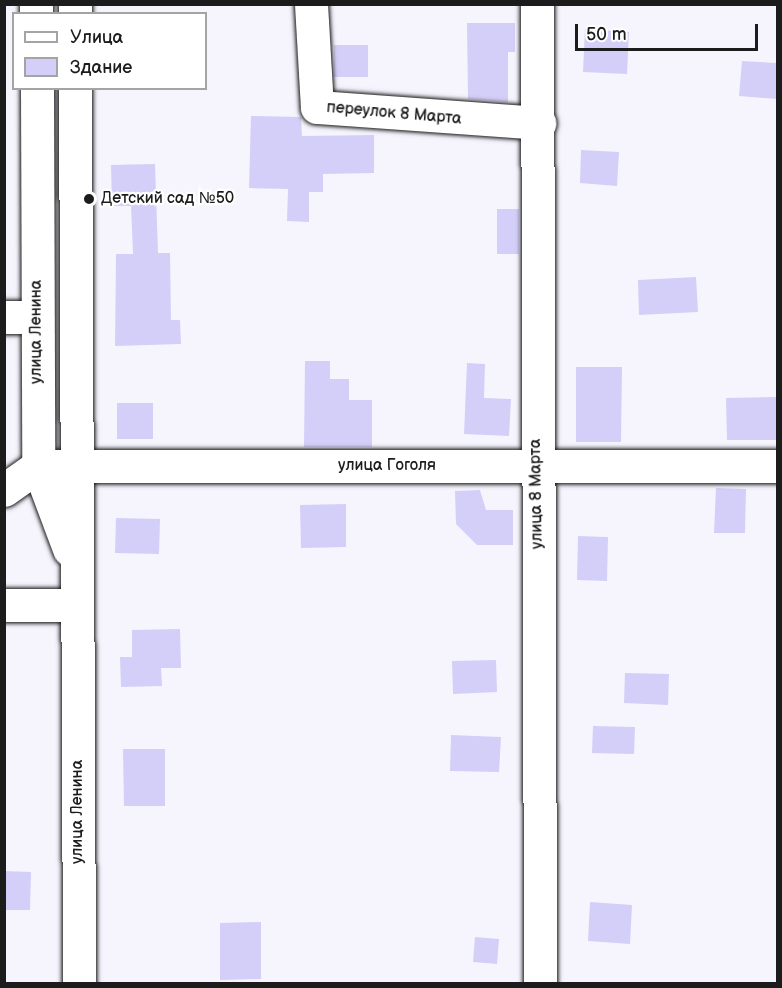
<!DOCTYPE html>
<html>
<head>
<meta charset="utf-8">
<style>
  body { margin:0 }
  #map { position:relative; width:782px; height:988px; overflow:hidden; background:#f6f5fe; font-family:"Balsamiq Sans",sans-serif }
  div>[style] { position:absolute }
  .building>* { inset:0; background:#d3cff8 }
  .roads { filter:drop-shadow(0 0 2px #1c1c1c) drop-shadow(0 0 2px #1c1c1c) }
  .minor>* { height:33px; margin:-16.5px; padding:0 16.5px; transform-origin:16.5px; border-radius:16.5px; background:#fff }
  .major>* { height:33px; margin:-16.5px; padding:0 16.5px; transform-origin:16.5px; border-radius:16.5px; background:#fff }
  .dots>* { width:16px; height:16px; translate:-50% -50%; box-sizing:border-box; border:3px solid #fff; border-radius:50% }
  span { translate:-50% -50%; white-space:nowrap; text-align:center; line-height:1.15; -webkit-text-stroke:4.5px #fff; paint-order:stroke }
  .street-label { font-size:16px; color:#1c1c1c }
  .poi-label { font-size:16px; color:#1c1c1c }
  .left { translate:0 -50%; text-align:left }
  .frame { position:absolute; inset:0; border:6px solid #1c1c1c; pointer-events:none }
  .legend { position:absolute; left:12px; top:12px; width:195px; height:78px; box-sizing:border-box; background:#fff; border:2px solid #a4a4a4; margin:0; padding:8px 10px; list-style:none; font-size:18px; color:#1c1c1c }
  .legend li { display:flex; align-items:center; gap:12px; height:30px }
  .legend b { width:30px; border:2px solid #a4a4a4 }
  .scale { position:absolute; left:575px; top:24px; width:183px; height:27px; box-sizing:border-box; border:3px solid #1c1c1c; border-top:0; padding-left:8px; font-size:18px; line-height:21px; white-space:nowrap; color:#1c1c1c; -webkit-text-stroke:4px #fff; paint-order:stroke }
</style>
</head>
<body>
<div id="map">
  <div class="building">
    <i style="clip-path:polygon(467px 23px,515px 23px,515px 52px,508px 52px,508px 102px,468px 99px)"></i>
    <i style="clip-path:polygon(585px 29px,629px 32px,627px 74px,583px 72px)"></i>
    <i style="clip-path:polygon(334px 45px,368px 45px,368px 77px,334px 77px)"></i>
    <i style="clip-path:polygon(742px 61px,777px 63px,777px 99px,739px 96px)"></i>
    <i style="clip-path:polygon(251px 116px,301px 117px,302px 136px,374px 135px,374px 173px,323px 174px,323px 192px,309px 192px,309px 222px,287px 221px,288px 189px,249px 188px)"></i>
    <i style="clip-path:polygon(581px 150px,619px 152px,617px 186px,580px 183px)"></i>
    <i style="clip-path:polygon(155px 164px,158px 253px,170px 253px,171px 320px,180px 320px,181px 344px,115px 346px,116px 254px,133px 254px,131px 206px,112px 206px,111px 165px)"></i>
    <i style="clip-path:polygon(497px 209px,519px 209px,519px 254px,497px 254px)"></i>
    <i style="clip-path:polygon(696px 277px,698px 312px,639px 315px,638px 280px)"></i>
    <i style="clip-path:polygon(305px 361px,330px 361px,330px 379px,349px 379px,349px 400px,372px 400px,372px 447px,304px 447px)"></i>
    <i style="clip-path:polygon(467px 363px,485px 364px,484px 398px,511px 399px,509px 436px,464px 434px)"></i>
    <i style="clip-path:polygon(576px 367px,622px 367px,621px 442px,576px 442px)"></i>
    <i style="clip-path:polygon(777px 397px,777px 440px,727px 440px,726px 398px)"></i>
    <i style="clip-path:polygon(117px 403px,153px 403px,153px 439px,117px 439px)"></i>
    <i style="clip-path:polygon(716px 488px,746px 489px,745px 533px,714px 533px)"></i>
    <i style="clip-path:polygon(480px 490px,486px 510px,513px 510px,513px 545px,477px 545px,456px 524px,455px 491px)"></i>
    <i style="clip-path:polygon(346px 504px,346px 547px,301px 548px,300px 505px)"></i>
    <i style="clip-path:polygon(116px 518px,160px 519px,159px 554px,115px 553px)"></i>
    <i style="clip-path:polygon(578px 536px,608px 537px,607px 581px,577px 580px)"></i>
    <i style="clip-path:polygon(180px 629px,181px 668px,161px 668px,162px 686px,121px 687px,120px 657px,132px 657px,132px 630px)"></i>
    <i style="clip-path:polygon(496px 660px,497px 692px,453px 694px,452px 661px)"></i>
    <i style="clip-path:polygon(625px 673px,669px 674px,668px 705px,624px 703px)"></i>
    <i style="clip-path:polygon(593px 726px,635px 727px,634px 754px,592px 753px)"></i>
    <i style="clip-path:polygon(451px 735px,501px 737px,499px 772px,450px 771px)"></i>
    <i style="clip-path:polygon(123px 749px,165px 749px,165px 806px,124px 806px)"></i>
    <i style="clip-path:polygon(4px 871px,31px 872px,30px 910px,4px 910px)"></i>
    <i style="clip-path:polygon(590px 902px,632px 905px,630px 944px,588px 941px)"></i>
    <i style="clip-path:polygon(261px 922px,261px 979px,220px 980px,220px 923px)"></i>
    <i style="clip-path:polygon(475px 937px,499px 939px,497px 964px,473px 962px)"></i>
  </div>
  <div class="roads">
    <div class="minor">
      <i style="left:311px;top:4px;width:103px;rotate:86.7deg"></i>
      <i style="left:317px;top:107px;width:223px;rotate:4.1deg"></i>
      <i style="left:537px;top:4px;width:980px;rotate:89.82deg"></i>
      <i style="left:4px;top:317px;width:33px"></i>
      <i style="left:4px;top:490px;width:42px;rotate:-35.2deg"></i>
      <i style="left:38px;top:466px;width:740px"></i>
      <i style="left:4px;top:605px;width:73px"></i>
    </div>
    <div class="major">
      <i style="left:36px;top:4px;width:10px;rotate:90deg"></i>
      <i style="left:75px;top:4px;width:10px;rotate:90deg"></i>
      <i style="left:37px;top:88px;width:378px;rotate:89.8deg"></i>
      <i style="left:38px;top:466px;width:89px;rotate:69.5deg"></i>
      <i style="left:75px;top:88px;width:896px;rotate:89.74deg"></i>
    </div>
  </div>
  <div class="dots">
    <i style="left:89px;top:199px;background:#1c1c1c"></i>
  </div>
  <div class="street-label">
    <span style="left:394px;top:114px;rotate:5deg">переулок 8 Марта</span>
    <span style="left:37px;top:332px;rotate:-90deg">улица Ленина</span>
    <span style="left:387px;top:466px">улица Гоголя</span>
    <span style="left:537px;top:494px;rotate:-91deg">улица 8 Марта</span>
    <span style="left:78px;top:812px;rotate:-90deg">улица Ленина</span>
  </div>
  <div class="poi-label">
    <span class="left" style="left:101px;top:199px">Детский сад №50</span>
  </div>
  <div class="frame"></div>
  <ul class="legend">
  <li><b style="height:8px;background:#fff"></b>Улица</li>
  <li><b style="height:16px;background:#d3cff8"></b>Здание</li>
  </ul>
  <div class="scale">50 m</div>
</div>
</body>
</html>
